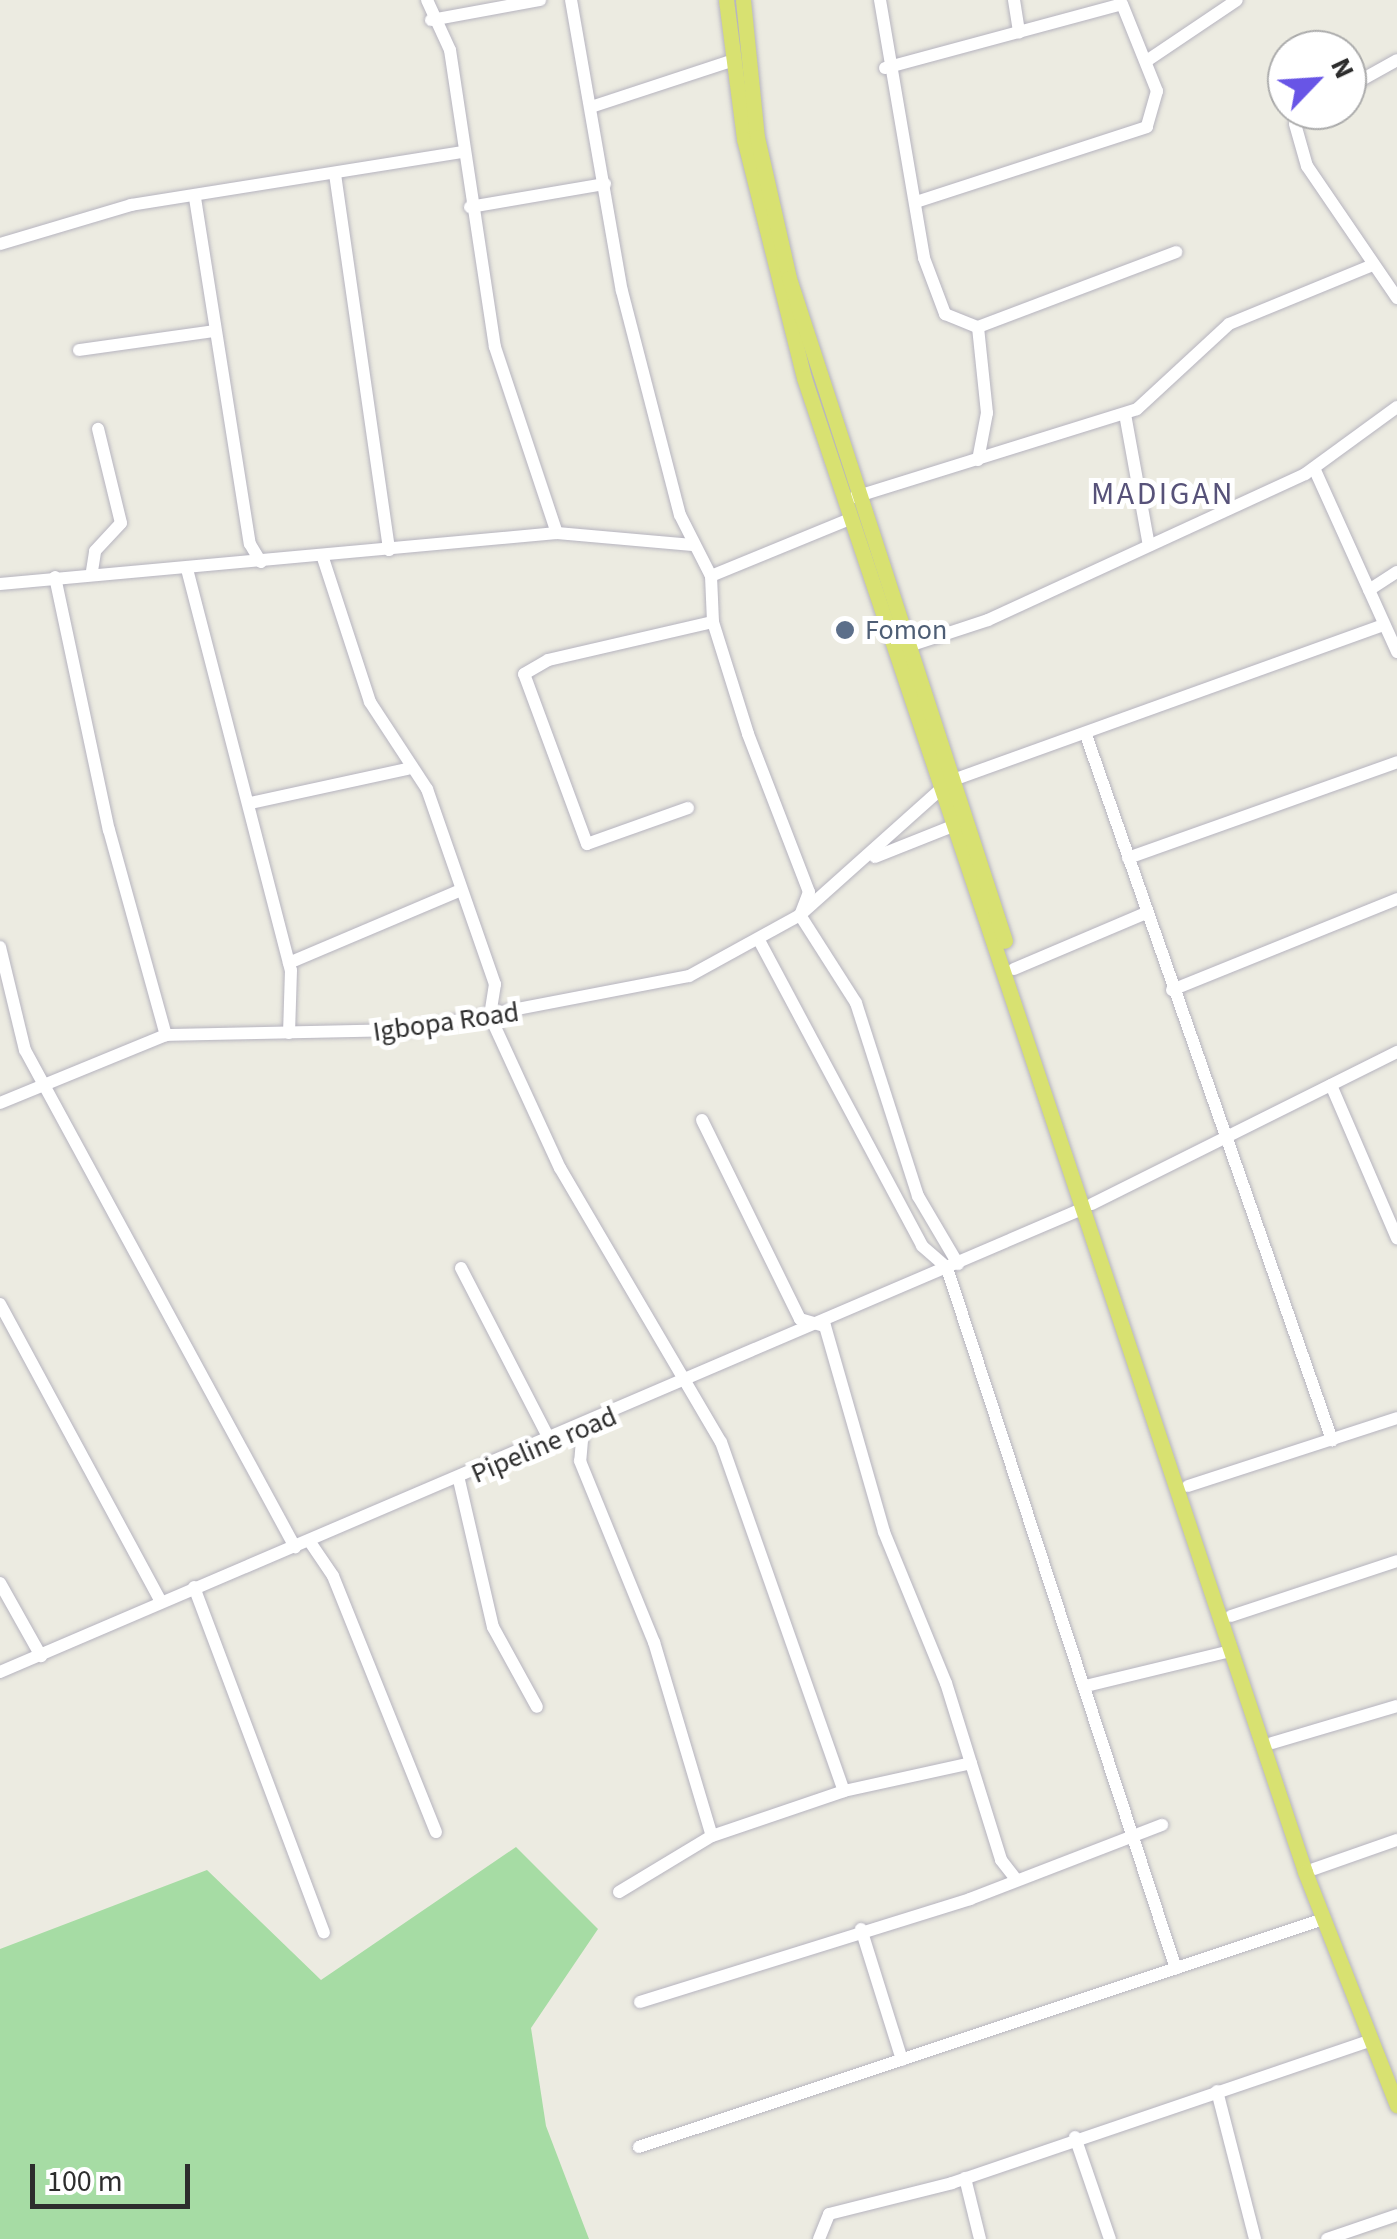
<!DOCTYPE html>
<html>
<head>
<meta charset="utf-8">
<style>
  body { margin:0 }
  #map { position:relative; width:1397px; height:2239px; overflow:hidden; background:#ecebe1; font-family:"Source Sans 3",sans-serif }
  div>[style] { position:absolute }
  .green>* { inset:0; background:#a6dca4 }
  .roads { filter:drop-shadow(0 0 2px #b6b4bf) drop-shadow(0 0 2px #b6b4bf) }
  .minor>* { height:12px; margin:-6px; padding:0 6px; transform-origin:6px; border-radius:6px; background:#fff }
  .major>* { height:15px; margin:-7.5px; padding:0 7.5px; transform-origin:7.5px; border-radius:7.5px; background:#d8e171 }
  .dots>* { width:28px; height:28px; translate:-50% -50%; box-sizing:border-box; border:5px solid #fff; border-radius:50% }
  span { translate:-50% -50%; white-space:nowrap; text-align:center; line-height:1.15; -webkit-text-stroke:10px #fff; paint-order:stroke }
  .service-label { font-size:28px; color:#4e5e75 }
  .left { translate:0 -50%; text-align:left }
  .street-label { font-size:28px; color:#2d2d2d }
  .quarter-label { font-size:32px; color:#575279; letter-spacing:2.5px }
  .north { position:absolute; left:1267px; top:30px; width:100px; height:100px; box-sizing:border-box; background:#fff; border:2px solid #ababab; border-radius:50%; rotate:65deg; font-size:28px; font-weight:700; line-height:40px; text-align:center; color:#2d2d2d }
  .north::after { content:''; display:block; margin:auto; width:35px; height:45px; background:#6855e6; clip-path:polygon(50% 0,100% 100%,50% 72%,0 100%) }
  .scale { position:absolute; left:30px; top:2164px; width:160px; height:45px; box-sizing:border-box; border:5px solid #2d2d2d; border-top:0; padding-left:12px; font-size:30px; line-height:35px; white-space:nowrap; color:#2d2d2d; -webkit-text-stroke:8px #fff; paint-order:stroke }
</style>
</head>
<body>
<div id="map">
  <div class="green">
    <i style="clip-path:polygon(516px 1847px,598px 1929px,531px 2028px,546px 2126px,589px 2239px,0 2239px,0 1949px,207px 1870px,321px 1980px)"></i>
  </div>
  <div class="roads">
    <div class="minor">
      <i style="left:427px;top:0;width:55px;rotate:65.3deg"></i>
      <i style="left:450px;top:50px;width:300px;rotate:81.4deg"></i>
      <i style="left:495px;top:347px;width:196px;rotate:71.6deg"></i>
      <i style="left:571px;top:0;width:295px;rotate:80.1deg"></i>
      <i style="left:622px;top:291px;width:231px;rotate:75.5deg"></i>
      <i style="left:680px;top:515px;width:68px;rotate:63.1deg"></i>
      <i style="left:711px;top:576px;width:46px;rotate:87.5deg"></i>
      <i style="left:713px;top:622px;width:117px;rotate:72.6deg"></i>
      <i style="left:748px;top:734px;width:169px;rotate:68.9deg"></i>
      <i style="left:809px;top:892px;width:25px;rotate:111deg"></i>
      <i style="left:800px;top:915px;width:104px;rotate:57.5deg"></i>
      <i style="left:856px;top:1003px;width:203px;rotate:72.2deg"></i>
      <i style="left:918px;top:1196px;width:79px;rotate:59.5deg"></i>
      <i style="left:880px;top:0;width:262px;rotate:80.3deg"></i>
      <i style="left:924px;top:258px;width:60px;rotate:69.4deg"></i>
      <i style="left:945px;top:314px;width:35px;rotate:22deg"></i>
      <i style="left:1014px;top:0;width:33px;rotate:81deg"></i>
      <i style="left:431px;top:20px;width:111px;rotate:-10.4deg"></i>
      <i style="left:1148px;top:60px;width:107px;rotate:-34deg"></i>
      <i style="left:885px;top:68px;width:245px;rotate:-15.1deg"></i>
      <i style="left:1122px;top:4px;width:94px;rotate:68.1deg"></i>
      <i style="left:1157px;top:91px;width:37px;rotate:106deg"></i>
      <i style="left:1147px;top:127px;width:240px;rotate:162deg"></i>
      <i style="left:1347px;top:88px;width:57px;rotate:-29.2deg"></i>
      <i style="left:591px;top:107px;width:151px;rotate:-18.2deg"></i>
      <i style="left:1307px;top:110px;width:18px;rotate:131deg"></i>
      <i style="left:1295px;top:124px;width:44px;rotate:74.1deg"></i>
      <i style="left:1307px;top:166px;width:160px;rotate:55.7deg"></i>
      <i style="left:335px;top:174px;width:380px;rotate:81.8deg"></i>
      <i style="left:195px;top:198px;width:350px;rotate:81deg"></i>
      <i style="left:250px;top:544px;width:21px;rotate:59deg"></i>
      <i style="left:470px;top:207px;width:137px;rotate:-9.7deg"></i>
      <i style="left:0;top:244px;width:137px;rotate:-16.6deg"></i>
      <i style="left:131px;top:205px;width:335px;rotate:-9.1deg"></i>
      <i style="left:79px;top:350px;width:137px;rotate:-8deg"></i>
      <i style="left:1125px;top:414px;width:129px;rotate:79.7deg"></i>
      <i style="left:978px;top:460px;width:48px;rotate:-79.2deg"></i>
      <i style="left:987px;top:413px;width:86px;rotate:-96deg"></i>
      <i style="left:978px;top:327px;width:212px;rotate:-20.7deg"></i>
      <i style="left:1314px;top:468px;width:202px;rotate:65.7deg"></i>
      <i style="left:855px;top:497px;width:295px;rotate:-17.3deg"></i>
      <i style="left:1137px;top:409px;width:125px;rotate:-42.7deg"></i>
      <i style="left:1229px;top:324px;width:156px;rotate:-22.3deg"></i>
      <i style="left:322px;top:555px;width:155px;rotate:71.9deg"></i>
      <i style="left:370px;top:702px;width:104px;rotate:56.8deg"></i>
      <i style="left:427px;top:789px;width:207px;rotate:70.8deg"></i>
      <i style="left:495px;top:984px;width:32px;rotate:99deg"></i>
      <i style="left:490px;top:1016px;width:167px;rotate:65.3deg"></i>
      <i style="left:560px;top:1168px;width:318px;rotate:59.6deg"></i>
      <i style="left:721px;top:1442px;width:370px;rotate:70.6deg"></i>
      <i style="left:187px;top:569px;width:414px;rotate:75.5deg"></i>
      <i style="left:291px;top:970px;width:63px;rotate:91.8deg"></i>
      <i style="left:92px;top:571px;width:20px;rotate:-81deg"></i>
      <i style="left:95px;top:551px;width:38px;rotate:-47deg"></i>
      <i style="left:121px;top:523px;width:97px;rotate:-103.7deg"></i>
      <i style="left:711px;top:576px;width:150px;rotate:-22.3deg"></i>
      <i style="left:55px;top:577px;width:259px;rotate:78deg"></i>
      <i style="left:109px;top:830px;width:213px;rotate:74.5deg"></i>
      <i style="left:0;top:584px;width:559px;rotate:-5.23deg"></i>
      <i style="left:557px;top:533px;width:136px;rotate:5.1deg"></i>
      <i style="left:1369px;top:590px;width:33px;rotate:-33deg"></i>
      <i style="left:906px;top:647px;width:86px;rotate:-18.2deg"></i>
      <i style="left:988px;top:620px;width:349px;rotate:-24.7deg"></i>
      <i style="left:1305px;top:474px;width:114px;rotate:-36.1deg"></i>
      <i style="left:1087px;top:738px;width:744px;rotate:70.76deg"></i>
      <i style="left:250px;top:803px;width:161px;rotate:-12.2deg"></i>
      <i style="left:688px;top:808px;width:107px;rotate:160.4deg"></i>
      <i style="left:587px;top:844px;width:181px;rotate:-110.3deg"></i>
      <i style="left:524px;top:674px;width:28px;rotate:-30deg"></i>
      <i style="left:548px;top:660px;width:169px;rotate:-13deg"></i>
      <i style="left:875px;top:857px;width:95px;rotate:-21.7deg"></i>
      <i style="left:1128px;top:858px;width:286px;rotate:-19.6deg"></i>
      <i style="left:760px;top:942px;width:344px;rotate:61.9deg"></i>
      <i style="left:922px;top:1246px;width:33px;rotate:41deg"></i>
      <i style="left:947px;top:1268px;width:737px;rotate:71.91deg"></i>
      <i style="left:0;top:947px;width:106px;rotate:76.4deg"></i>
      <i style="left:25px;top:1050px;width:566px;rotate:61.49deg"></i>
      <i style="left:289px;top:963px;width:185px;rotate:-23deg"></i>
      <i style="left:1014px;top:969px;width:143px;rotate:-23deg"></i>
      <i style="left:1172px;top:990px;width:243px;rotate:-22deg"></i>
      <i style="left:1331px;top:1085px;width:167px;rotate:66.7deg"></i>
      <i style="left:0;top:1103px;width:179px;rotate:-22.3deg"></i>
      <i style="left:166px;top:1035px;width:242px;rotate:-1.2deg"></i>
      <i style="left:408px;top:1030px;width:286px;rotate:-10.9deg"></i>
      <i style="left:689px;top:976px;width:127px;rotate:-28.8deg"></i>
      <i style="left:800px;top:915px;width:201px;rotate:-41.8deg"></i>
      <i style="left:950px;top:781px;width:461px;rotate:-19.8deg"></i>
      <i style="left:702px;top:1120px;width:222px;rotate:63.8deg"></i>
      <i style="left:800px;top:1319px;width:26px;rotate:16deg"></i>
      <i style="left:825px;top:1326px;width:214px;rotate:74deg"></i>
      <i style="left:884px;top:1532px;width:163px;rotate:67.7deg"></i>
      <i style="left:946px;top:1683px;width:185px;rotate:72.7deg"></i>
      <i style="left:1001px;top:1860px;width:24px;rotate:52deg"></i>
      <i style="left:1092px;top:1204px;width:341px;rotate:-26.5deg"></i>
      <i style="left:461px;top:1268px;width:196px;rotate:62.7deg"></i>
      <i style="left:0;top:1304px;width:336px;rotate:61.6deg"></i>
      <i style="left:583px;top:1429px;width:32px;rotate:95deg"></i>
      <i style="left:580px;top:1461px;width:196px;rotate:67.8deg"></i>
      <i style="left:654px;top:1642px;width:202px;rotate:73.4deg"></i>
      <i style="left:459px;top:1480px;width:151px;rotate:77deg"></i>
      <i style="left:493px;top:1627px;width:91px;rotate:61.2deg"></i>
      <i style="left:1188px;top:1486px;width:220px;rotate:-18deg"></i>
      <i style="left:310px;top:1542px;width:41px;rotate:55.9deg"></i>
      <i style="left:333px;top:1576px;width:276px;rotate:68.1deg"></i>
      <i style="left:0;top:1583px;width:84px;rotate:60.7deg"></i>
      <i style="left:194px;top:1587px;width:369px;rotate:69.4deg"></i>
      <i style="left:1231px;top:1616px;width:175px;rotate:-18.3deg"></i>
      <i style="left:0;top:1672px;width:1179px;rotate:-23.17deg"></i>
      <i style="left:1090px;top:1685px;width:145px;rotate:-13.6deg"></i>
      <i style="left:1272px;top:1743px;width:130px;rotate:-16.5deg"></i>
      <i style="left:1314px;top:1869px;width:88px;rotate:-19.3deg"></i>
      <i style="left:619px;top:1892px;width:109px;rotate:-31.1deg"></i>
      <i style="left:712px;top:1836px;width:139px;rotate:-18.8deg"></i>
      <i style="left:844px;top:1791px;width:130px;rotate:-12.4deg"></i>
      <i style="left:861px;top:1929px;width:137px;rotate:72.6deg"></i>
      <i style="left:640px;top:2002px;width:346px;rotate:-17.3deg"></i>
      <i style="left:970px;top:1899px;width:206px;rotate:-21.1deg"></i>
      <i style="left:1217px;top:2091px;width:153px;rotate:75.6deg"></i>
      <i style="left:1075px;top:2137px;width:108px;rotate:71.1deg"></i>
      <i style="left:639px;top:2147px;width:722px;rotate:-18.41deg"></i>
      <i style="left:965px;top:2178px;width:63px;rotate:76.2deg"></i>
      <i style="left:819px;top:2239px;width:27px;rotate:-68deg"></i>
      <i style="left:829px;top:2214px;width:127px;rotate:-14.1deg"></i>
      <i style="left:952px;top:2183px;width:443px;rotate:-18.8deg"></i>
      <i style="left:1327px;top:2239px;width:74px;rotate:-18.9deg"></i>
    </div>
    <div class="major">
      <i style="left:726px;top:0;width:140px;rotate:82.6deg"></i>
      <i style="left:744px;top:139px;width:246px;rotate:75.9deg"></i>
      <i style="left:804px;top:378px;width:1576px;rotate:71.46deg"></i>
      <i style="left:1305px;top:1872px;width:251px;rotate:68.5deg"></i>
      <i style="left:743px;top:0;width:138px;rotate:84.2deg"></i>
      <i style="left:757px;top:137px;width:145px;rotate:77.2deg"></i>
      <i style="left:789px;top:278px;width:697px;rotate:71.95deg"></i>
    </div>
  </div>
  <div class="dots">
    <i style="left:845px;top:630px;background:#5c6f8a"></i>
  </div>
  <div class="service-label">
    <span class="left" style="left:865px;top:630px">Fomon</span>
  </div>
  <div class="street-label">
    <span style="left:446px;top:1022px;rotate:-8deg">Igbopa Road</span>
    <span style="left:544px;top:1445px;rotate:-23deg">Pipeline road</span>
  </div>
  <div class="quarter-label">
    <span style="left:1163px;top:494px">MADIGAN</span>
  </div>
  <div class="north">N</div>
  <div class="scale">100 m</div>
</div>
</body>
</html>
